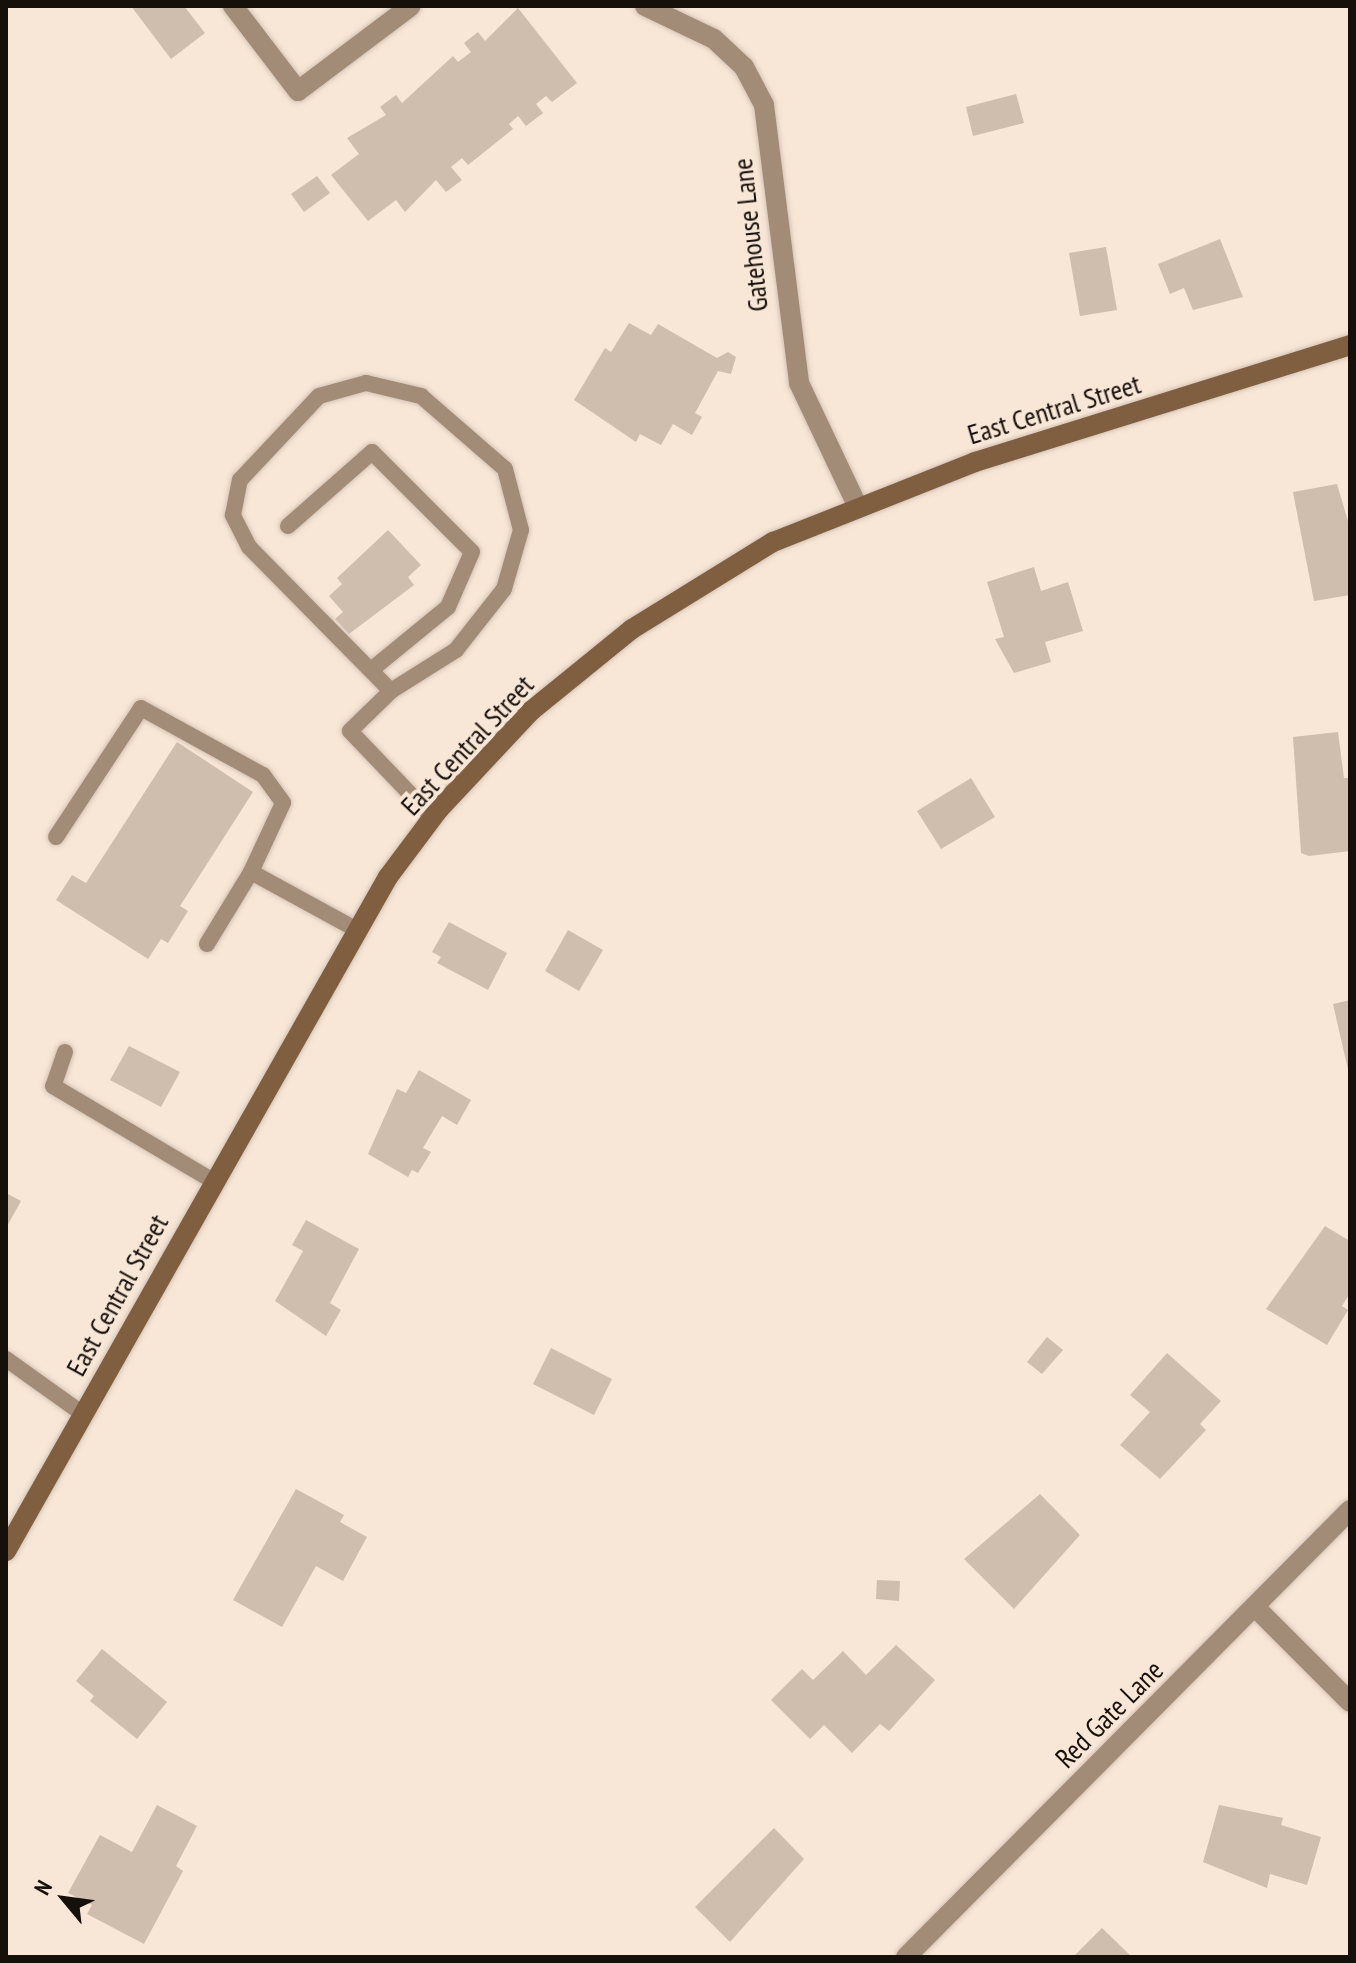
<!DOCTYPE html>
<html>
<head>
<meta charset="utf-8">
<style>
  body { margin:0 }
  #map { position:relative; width:1356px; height:1963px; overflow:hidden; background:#f8e6d6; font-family:"PT Sans Narrow",sans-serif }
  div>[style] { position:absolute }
  .building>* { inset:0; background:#cfbdae }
  .roads { filter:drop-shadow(0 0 2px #d4c4b6) drop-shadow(0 0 2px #d4c4b6) }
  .lane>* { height:16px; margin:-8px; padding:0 8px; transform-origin:8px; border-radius:8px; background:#a38c77 }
  .street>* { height:20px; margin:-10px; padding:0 10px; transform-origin:10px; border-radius:10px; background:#a38c77 }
  .secondary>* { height:20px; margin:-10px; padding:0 10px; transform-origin:10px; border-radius:10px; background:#805f41 }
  span { translate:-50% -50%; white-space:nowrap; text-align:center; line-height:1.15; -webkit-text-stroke:8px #f8e6d6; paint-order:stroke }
  .street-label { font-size:28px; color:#16100b }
  .frame { position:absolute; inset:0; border:8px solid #16100b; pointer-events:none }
  .north { position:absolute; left:24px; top:1859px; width:80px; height:80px; -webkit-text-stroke:6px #f8e6d6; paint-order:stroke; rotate:299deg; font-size:22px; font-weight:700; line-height:32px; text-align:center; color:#16100b }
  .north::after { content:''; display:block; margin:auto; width:28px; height:36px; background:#16100b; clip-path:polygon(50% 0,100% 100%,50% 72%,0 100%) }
</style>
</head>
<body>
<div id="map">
  <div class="building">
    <i style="clip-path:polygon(131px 6px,184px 6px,205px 33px,171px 59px)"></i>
    <i style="clip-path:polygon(518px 8px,577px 83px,552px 102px,546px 96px,536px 104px,543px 113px,526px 126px,518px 116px,509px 124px,513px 129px,468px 165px,462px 158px,451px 167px,462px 180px,446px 192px,436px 180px,405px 212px,396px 200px,368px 221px,331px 175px,359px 154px,347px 138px,386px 115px,380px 107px,396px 95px,402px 103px,453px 56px,458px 62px,471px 52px,464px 43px,478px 32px,485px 41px)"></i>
    <i style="clip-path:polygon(1016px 94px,1024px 123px,973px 136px,966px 107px)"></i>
    <i style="clip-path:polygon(317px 176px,330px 193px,304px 212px,291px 194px)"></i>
    <i style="clip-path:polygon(1220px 239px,1243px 297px,1193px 310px,1184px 288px,1170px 294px,1158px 264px)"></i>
    <i style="clip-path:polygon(1106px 247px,1117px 310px,1080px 316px,1069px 253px)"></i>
    <i style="clip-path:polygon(629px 323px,651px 335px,658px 324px,717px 358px,728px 352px,736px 357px,731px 374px,718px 371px,695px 413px,702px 417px,692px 435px,673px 424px,661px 445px,640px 434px,636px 442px,574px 400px,605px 348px,611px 352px)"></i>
    <i style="clip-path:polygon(1337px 484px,1350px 528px,1350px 595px,1314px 601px,1293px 492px)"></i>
    <i style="clip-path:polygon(388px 530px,421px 565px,408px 577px,414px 585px,349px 634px,335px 619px,343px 612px,329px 596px,342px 584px,337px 578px)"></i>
    <i style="clip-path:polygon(1034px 567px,1041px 591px,1068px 582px,1083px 631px,1045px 642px,1051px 662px,1014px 673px,995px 639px,1004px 637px,987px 582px)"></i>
    <i style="clip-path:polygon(1338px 732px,1344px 778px,1350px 778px,1350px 851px,1309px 856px,1301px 853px,1293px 737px)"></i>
    <i style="clip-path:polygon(177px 742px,253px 792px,180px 906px,188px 911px,168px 943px,161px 939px,148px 959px,56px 900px,72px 875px,86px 883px)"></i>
    <i style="clip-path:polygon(971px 778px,995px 817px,941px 849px,917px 811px)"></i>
    <i style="clip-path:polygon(449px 922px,507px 953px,488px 990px,437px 963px,441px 957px,432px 952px)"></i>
    <i style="clip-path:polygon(568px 930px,603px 950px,579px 991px,545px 971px)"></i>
    <i style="clip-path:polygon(1350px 1000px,1350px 1073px,1349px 1074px,1333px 1004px)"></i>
    <i style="clip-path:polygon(129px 1046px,180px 1072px,161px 1107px,110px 1080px)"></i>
    <i style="clip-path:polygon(419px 1070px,471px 1100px,457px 1125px,442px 1116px,423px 1148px,431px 1152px,418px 1173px,412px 1170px,408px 1177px,368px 1154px,397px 1089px,406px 1093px)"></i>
    <i style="clip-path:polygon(6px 1193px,21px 1201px,6px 1228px)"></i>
    <i style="clip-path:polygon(306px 1220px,359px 1249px,330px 1303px,341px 1310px,326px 1336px,275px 1301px,303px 1251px,292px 1245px)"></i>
    <i style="clip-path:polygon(1325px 1226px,1350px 1241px,1350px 1293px,1342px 1306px,1348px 1310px,1327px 1345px,1266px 1309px)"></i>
    <i style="clip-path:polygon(1047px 1337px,1063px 1350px,1042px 1374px,1027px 1362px)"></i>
    <i style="clip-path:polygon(551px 1348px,612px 1379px,594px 1415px,533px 1384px)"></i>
    <i style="clip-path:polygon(1167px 1353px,1221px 1401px,1200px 1424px,1206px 1430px,1160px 1479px,1120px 1445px,1150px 1412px,1130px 1395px)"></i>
    <i style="clip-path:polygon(296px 1489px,344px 1515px,340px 1522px,367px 1537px,343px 1581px,316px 1566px,282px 1627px,233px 1600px)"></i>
    <i style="clip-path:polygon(1040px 1494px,1080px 1535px,1014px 1609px,964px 1559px)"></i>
    <i style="clip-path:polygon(877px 1580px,900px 1581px,899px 1601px,876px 1599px)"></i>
    <i style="clip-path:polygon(896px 1645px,935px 1680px,889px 1731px,880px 1724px,852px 1753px,824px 1725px,810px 1739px,771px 1700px,802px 1669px,813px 1680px,843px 1651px,866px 1675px)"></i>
    <i style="clip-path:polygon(102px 1649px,167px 1702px,137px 1739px,90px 1701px,94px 1696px,76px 1681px)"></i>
    <i style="clip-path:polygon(157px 1805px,197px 1826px,176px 1866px,183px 1871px,144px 1944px,87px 1914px,92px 1905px,68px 1893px,100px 1835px,132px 1852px)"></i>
    <i style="clip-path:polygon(1219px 1805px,1283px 1818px,1281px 1825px,1321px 1837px,1307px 1885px,1270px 1874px,1267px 1888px,1203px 1862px)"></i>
    <i style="clip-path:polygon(774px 1828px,804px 1859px,730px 1942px,695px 1907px)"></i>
    <i style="clip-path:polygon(1102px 1928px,1132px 1957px,1066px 1957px,1074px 1956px)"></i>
  </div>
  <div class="roads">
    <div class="lane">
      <i style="left:288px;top:526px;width:112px;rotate:-41.4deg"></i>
      <i style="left:372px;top:452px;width:141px;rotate:45deg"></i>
      <i style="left:472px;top:552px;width:60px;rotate:113.6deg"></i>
      <i style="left:448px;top:607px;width:99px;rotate:140.7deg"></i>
      <i style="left:391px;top:691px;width:202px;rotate:-134.6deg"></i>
      <i style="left:249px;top:547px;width:36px;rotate:-117deg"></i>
      <i style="left:233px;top:515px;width:36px;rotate:-79deg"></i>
      <i style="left:240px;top:480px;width:115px;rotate:-46.8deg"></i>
      <i style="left:319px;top:396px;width:49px;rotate:-15.5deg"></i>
      <i style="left:366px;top:383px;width:57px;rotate:13.3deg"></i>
      <i style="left:421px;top:396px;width:111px;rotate:41deg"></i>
      <i style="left:505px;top:469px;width:63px;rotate:75.3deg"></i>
      <i style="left:521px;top:530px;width:61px;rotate:106.1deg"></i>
      <i style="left:504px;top:589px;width:78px;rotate:128.2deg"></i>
      <i style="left:456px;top:650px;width:77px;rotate:147.8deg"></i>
      <i style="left:391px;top:691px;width:57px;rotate:135.7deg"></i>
      <i style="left:350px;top:731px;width:120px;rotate:46.3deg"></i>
      <i style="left:56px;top:837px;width:154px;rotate:-56.6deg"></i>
      <i style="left:141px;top:708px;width:139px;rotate:28.8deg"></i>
      <i style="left:263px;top:775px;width:34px;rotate:54deg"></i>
      <i style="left:283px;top:803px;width:76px;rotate:114.9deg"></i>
      <i style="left:207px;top:944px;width:84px;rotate:-58.6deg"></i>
      <i style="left:251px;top:872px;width:121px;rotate:28.7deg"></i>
      <i style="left:65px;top:1052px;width:36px;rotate:109deg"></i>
      <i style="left:53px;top:1086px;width:186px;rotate:30.7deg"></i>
      <i style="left:6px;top:1359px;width:95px;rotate:35.5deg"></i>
    </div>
    <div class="street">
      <i style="left:233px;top:6px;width:107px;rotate:52.6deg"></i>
      <i style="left:298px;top:91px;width:141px;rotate:-37deg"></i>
      <i style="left:645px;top:6px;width:76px;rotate:25.6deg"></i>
      <i style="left:714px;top:39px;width:41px;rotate:43deg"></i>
      <i style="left:744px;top:67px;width:43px;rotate:62.2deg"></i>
      <i style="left:764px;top:105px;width:280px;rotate:82.8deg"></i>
      <i style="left:799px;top:383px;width:135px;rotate:64.6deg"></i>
      <i style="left:1255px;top:1607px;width:134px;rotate:45deg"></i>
      <i style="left:906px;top:1957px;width:630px;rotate:-45.19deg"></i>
    </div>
    <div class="secondary">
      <i style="left:6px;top:1551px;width:775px;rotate:-60.46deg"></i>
      <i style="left:388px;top:877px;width:85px;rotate:-53.1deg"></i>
      <i style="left:439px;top:809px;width:134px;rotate:-46.8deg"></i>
      <i style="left:531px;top:711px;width:130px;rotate:-39.1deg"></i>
      <i style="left:632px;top:629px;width:166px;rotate:-31.7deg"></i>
      <i style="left:773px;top:542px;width:217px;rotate:-21.6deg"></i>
      <i style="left:975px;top:462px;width:393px;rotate:-17.3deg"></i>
    </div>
  </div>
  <div class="street-label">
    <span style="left:750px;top:235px;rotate:-96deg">Gatehouse Lane</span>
    <span style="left:1054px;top:409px;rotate:-17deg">East Central Street</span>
    <span style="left:467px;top:745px;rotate:-47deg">East Central Street</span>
    <span style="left:117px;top:1295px;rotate:-61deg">East Central Street</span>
    <span style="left:1109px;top:1714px;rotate:-45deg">Red Gate Lane</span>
  </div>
  <div class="frame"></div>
  <div class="north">N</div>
</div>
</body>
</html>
